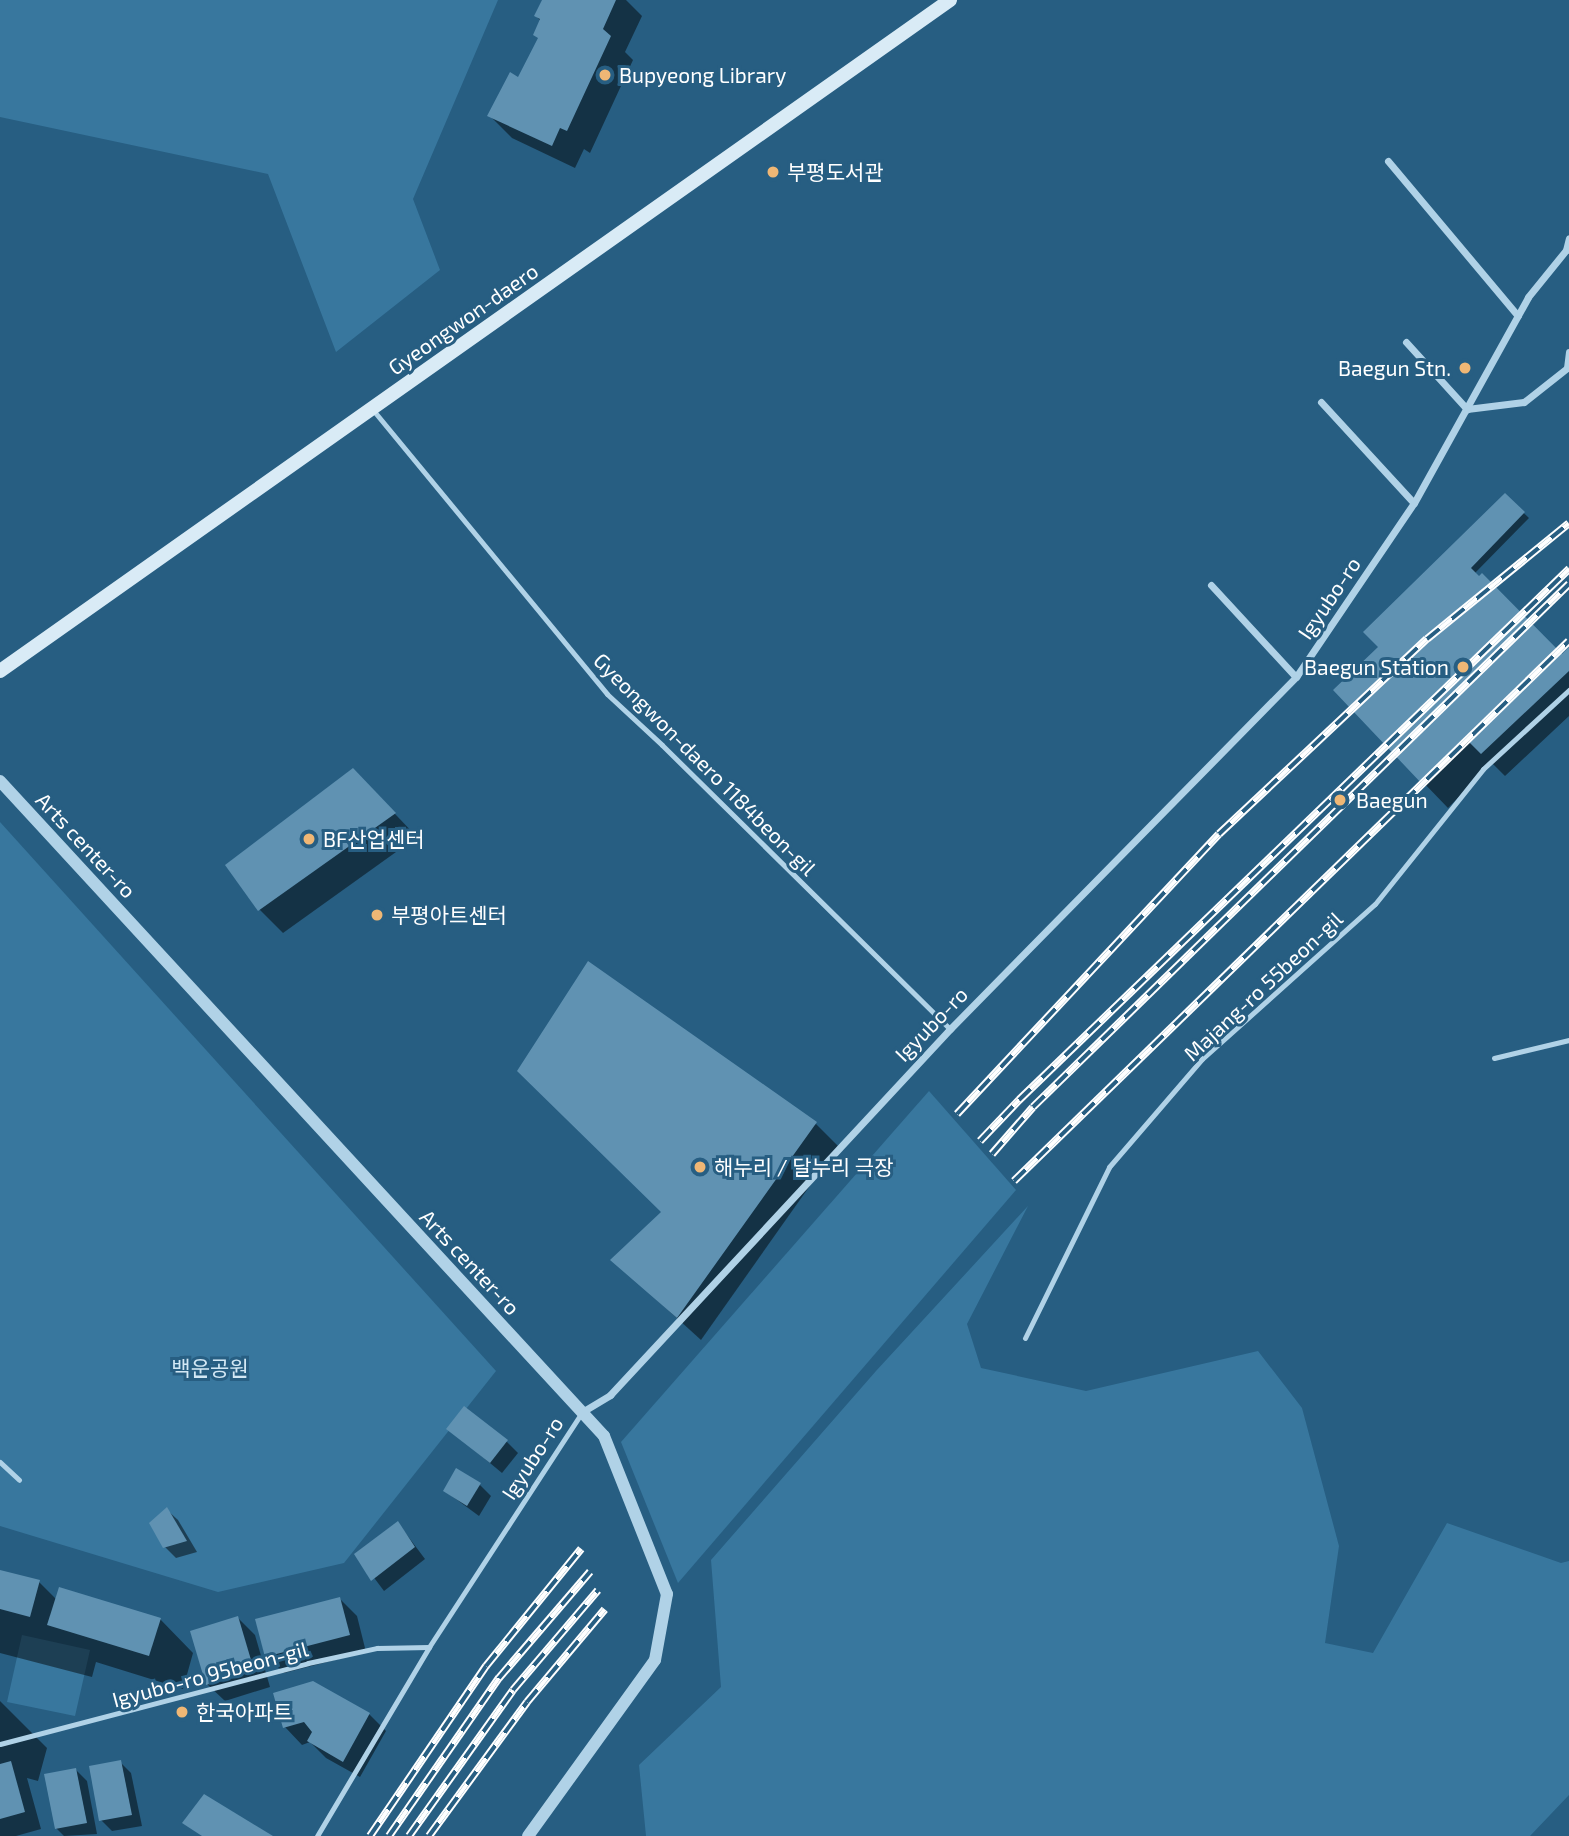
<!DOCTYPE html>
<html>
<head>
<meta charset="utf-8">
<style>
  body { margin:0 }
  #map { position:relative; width:1569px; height:1836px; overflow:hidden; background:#275e82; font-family:"Exo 2","Noto Sans KR",sans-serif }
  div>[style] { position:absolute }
  .green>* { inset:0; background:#38779e }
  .shadow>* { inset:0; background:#0007 }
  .building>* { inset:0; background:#6092b2 }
  .service>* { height:5px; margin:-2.5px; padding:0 2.5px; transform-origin:2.5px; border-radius:2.5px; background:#b0d2e7 }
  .minor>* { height:7px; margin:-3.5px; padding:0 3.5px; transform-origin:3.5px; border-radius:3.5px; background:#b0d2e7 }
  .tertiary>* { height:12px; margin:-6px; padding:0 6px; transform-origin:6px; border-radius:6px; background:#b0d2e7 }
  .secondary>* { height:14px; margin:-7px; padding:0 7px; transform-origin:7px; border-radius:7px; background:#d9ebf6 }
  .rail>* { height:8px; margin-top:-4px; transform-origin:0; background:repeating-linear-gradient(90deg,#275e82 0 16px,#fff 0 32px); box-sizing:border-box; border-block:2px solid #fff }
  .dots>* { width:19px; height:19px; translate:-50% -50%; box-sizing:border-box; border:4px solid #275e82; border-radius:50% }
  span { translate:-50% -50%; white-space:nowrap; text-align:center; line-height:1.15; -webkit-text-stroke:6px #275e82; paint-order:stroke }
  .poi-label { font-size:21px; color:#fff }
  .left { translate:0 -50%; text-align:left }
  .right { translate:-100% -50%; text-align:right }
  .street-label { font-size:21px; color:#fff }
  .park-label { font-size:21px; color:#d3e8f5 }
</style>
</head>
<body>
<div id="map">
  <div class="green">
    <i style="clip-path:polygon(0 0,498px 0,413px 199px,440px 270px,336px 352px,268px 174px,0 117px)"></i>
    <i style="clip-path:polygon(0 822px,496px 1371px,344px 1563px,218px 1592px,0 1526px)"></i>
    <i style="clip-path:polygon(929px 1091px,1016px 1190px,678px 1583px,621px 1442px)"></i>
    <i style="clip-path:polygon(1028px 1206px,967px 1324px,981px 1368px,1086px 1391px,1258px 1351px,1302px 1408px,1339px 1546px,1325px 1643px,1373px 1653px,1447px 1523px,1561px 1563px,1569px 1561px,1569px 1795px,1530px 1836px,646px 1836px,639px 1765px,721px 1687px,711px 1560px,876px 1371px)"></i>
    <i style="clip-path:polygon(22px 1635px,90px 1650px,75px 1716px,7px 1702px)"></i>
  </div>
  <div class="shadow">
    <i style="clip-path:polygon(544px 0,626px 0,642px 16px,625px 52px,633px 60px,590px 153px,584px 149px,575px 168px,512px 138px,489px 115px,519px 80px,540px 39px,541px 21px,536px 16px)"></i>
    <i style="clip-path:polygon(1505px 495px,1529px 518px,1475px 573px,1569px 664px,1569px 716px,1505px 776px,1492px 763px,1448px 808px,1335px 691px,1380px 647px)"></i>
    <i style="clip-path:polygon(376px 794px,417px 837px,283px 933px,260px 910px,227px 865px)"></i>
    <i style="clip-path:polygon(816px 1124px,838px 1146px,701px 1340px,613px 1260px,663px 1213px)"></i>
    <i style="clip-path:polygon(449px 1429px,507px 1442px,518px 1453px,502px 1473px)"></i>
    <i style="clip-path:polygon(480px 1485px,491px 1496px,479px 1516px,445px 1491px)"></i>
    <i style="clip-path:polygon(167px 1510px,178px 1520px,197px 1552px,176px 1558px,165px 1547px)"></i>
    <i style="clip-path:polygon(398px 1523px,425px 1559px,384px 1591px,357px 1555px)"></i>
    <i style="clip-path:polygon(0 1572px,39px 1582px,57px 1600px,160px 1619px,193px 1653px,183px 1689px,96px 1662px,92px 1677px,0 1653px)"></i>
    <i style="clip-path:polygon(340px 1599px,357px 1616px,366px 1652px,284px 1673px,267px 1656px)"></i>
    <i style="clip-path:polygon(238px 1618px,255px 1635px,270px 1687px,225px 1701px,207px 1684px)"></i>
    <i style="clip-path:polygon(275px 1694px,369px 1714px,386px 1731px,360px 1777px,326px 1758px,310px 1742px,302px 1745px,285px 1727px)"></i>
    <i style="clip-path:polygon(0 1701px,47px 1748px,38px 1781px,27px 1778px,41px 1829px,16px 1836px,0 1836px)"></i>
    <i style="clip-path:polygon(120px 1762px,131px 1773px,142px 1826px,112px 1831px,101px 1820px)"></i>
    <i style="clip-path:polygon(76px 1770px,87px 1781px,97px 1834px,64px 1836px,56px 1828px)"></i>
  </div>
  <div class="building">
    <i style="clip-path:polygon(542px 0,616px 0,603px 29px,611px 36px,567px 131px,560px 128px,552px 146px,487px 116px,510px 72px,518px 77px,538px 38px,533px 35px,540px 19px,534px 16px)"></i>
    <i style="clip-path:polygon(1505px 493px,1525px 512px,1471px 568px,1479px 576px,1482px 573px,1562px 654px,1569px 647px,1569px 671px,1481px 754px,1468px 741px,1424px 786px,1333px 690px,1378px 647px,1363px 632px)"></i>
    <i style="clip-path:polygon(353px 768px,396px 813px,258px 911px,225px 865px)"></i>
    <i style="clip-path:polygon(588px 961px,817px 1122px,677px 1318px,610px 1260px,661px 1212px,517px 1071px)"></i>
    <i style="clip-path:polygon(464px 1406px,508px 1440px,490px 1463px,446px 1429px)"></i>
    <i style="clip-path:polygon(456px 1468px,481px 1483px,467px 1506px,443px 1491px)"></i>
    <i style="clip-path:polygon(167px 1507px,187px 1541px,163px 1548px,149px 1523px)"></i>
    <i style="clip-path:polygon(398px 1521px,415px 1547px,371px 1581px,354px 1554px)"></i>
    <i style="clip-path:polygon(0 1570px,40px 1580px,30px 1617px,0 1609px)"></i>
    <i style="clip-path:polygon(59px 1587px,161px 1618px,149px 1656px,47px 1625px)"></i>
    <i style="clip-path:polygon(340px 1597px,350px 1635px,265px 1657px,255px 1619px)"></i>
    <i style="clip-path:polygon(238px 1616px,254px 1670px,206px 1685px,190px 1631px)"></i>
    <i style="clip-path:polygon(313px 1681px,370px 1713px,343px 1762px,307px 1741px,312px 1732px,304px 1722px,283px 1728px,273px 1693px)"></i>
    <i style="clip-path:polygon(121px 1760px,132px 1815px,99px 1821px,89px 1766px)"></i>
    <i style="clip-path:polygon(11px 1761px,25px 1812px,0 1819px,0 1764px)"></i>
    <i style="clip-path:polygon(76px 1768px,87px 1823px,55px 1829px,44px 1774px)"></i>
    <i style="clip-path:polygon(204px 1794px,273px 1836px,202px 1836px,182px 1823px)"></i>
  </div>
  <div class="service">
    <i style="left:373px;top:410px;width:368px;rotate:50.5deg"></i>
    <i style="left:607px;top:694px;width:75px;rotate:42.8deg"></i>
    <i style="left:662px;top:745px;width:404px;rotate:44.6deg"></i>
    <i style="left:1494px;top:1058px;width:77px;rotate:-13.5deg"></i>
    <i style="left:1025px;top:1338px;width:191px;rotate:-63.8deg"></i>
    <i style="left:1109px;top:1167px;width:143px;rotate:-49.3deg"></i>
    <i style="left:1202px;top:1059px;width:232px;rotate:-41.9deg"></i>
    <i style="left:1375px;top:904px;width:173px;rotate:-51.3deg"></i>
    <i style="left:1483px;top:769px;width:117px;rotate:-42.6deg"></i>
    <i style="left:0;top:1462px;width:26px;rotate:43deg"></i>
    <i style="left:0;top:1744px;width:318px;rotate:-14.7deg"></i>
    <i style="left:308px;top:1663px;width:71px;rotate:-12.3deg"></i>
    <i style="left:377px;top:1648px;width:52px;rotate:-1.1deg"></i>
    <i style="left:317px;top:1836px;width:220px;rotate:-59.3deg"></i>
    <i style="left:429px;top:1647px;width:280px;rotate:-56.9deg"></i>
  </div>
  <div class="minor">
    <i style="left:1388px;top:161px;width:202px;rotate:50deg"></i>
    <i style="left:1406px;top:342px;width:91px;rotate:47.7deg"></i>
    <i style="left:1321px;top:402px;width:137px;rotate:47.4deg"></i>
    <i style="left:1467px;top:409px;width:57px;rotate:-7deg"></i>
    <i style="left:1524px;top:402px;width:55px;rotate:-38.3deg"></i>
    <i style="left:1567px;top:368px;width:16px;rotate:-83deg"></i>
    <i style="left:1211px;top:585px;width:125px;rotate:47.3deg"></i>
    <i style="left:582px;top:1412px;width:33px;rotate:-31deg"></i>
    <i style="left:610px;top:1395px;width:500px;rotate:-47.1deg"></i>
    <i style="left:950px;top:1029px;width:494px;rotate:-45.5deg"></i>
    <i style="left:1296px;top:677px;width:210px;rotate:-55.9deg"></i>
    <i style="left:1414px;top:503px;width:235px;rotate:-61deg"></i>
    <i style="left:1528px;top:297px;width:60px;rotate:-51deg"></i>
    <i style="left:1566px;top:250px;width:12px;rotate:-76deg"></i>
  </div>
  <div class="tertiary">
    <i style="left:0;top:781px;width:891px;rotate:47.32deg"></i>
    <i style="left:604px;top:1436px;width:170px;rotate:68.3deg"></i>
    <i style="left:667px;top:1594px;width:67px;rotate:100.3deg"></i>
    <i style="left:655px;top:1660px;width:217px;rotate:125.8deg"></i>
  </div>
  <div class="secondary">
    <i style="left:0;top:671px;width:1163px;rotate:-35.23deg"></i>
  </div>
  <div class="rail">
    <i style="left:957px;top:1114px;width:383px;rotate:-46.9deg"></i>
    <i style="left:1219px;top:834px;width:285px;rotate:-43.2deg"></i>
    <i style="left:1427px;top:639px;width:183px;rotate:-39.2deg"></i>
    <i style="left:980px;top:1141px;width:57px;rotate:-46.4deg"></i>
    <i style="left:1019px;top:1100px;width:765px;rotate:-43.99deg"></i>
    <i style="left:992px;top:1154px;width:62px;rotate:-48.9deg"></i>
    <i style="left:1033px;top:1107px;width:749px;rotate:-44.3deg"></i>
    <i style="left:1014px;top:1181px;width:774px;rotate:-44.22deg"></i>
    <i style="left:370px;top:1836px;width:206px;rotate:-55.7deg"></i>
    <i style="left:486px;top:1666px;width:151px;rotate:-50.9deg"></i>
    <i style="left:389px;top:1836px;width:193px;rotate:-55.2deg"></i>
    <i style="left:499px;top:1678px;width:140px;rotate:-49.4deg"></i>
    <i style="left:409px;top:1836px;width:179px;rotate:-54.5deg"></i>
    <i style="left:513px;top:1690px;width:131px;rotate:-49.6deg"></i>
    <i style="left:429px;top:1836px;width:166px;rotate:-53.8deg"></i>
    <i style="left:527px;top:1702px;width:121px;rotate:-50deg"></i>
  </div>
  <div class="dots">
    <i style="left:605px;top:75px;background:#efb775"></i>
    <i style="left:773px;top:172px;background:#efb775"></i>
    <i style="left:1465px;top:368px;background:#efb775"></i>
    <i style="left:1463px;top:667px;background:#efb775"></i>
    <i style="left:1340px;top:800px;background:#efb775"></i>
    <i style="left:309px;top:839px;background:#efb775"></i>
    <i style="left:377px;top:915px;background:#efb775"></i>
    <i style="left:700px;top:1167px;background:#efb775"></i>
    <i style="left:182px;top:1712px;background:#efb775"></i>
  </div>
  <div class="poi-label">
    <span class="left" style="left:619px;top:75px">Bupyeong Library</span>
    <span class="left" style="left:787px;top:172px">부평도서관</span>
    <span class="right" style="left:1451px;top:368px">Baegun Stn.</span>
    <span class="right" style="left:1449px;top:667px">Baegun Station</span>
    <span class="left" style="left:1356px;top:800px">Baegun</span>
    <span class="left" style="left:323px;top:839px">BF산업센터</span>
    <span class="left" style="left:391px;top:915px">부평아트센터</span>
    <span class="left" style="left:714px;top:1167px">해누리 / 달누리 극장</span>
    <span class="left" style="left:196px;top:1712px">한국아파트</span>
  </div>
  <div class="street-label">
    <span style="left:463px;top:319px;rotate:-35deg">Gyeongwon-daero</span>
    <span style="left:1329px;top:598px;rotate:-56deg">Igyubo-ro</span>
    <span style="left:705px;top:764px;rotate:45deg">Gyeongwon-daero 1184beon-gil</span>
    <span style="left:86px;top:845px;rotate:47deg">Arts center-ro</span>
    <span style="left:1263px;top:986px;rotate:-43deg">Majang-ro 55beon-gil</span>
    <span style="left:931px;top:1024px;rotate:-46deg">Igyubo-ro</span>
    <span style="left:470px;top:1262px;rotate:47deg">Arts center-ro</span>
    <span style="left:532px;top:1458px;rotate:-57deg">Igyubo-ro</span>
    <span style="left:210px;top:1674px;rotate:-15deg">Igyubo-ro 95beon-gil</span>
  </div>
  <div class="park-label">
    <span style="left:210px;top:1368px">백운공원</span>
  </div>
</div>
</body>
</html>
